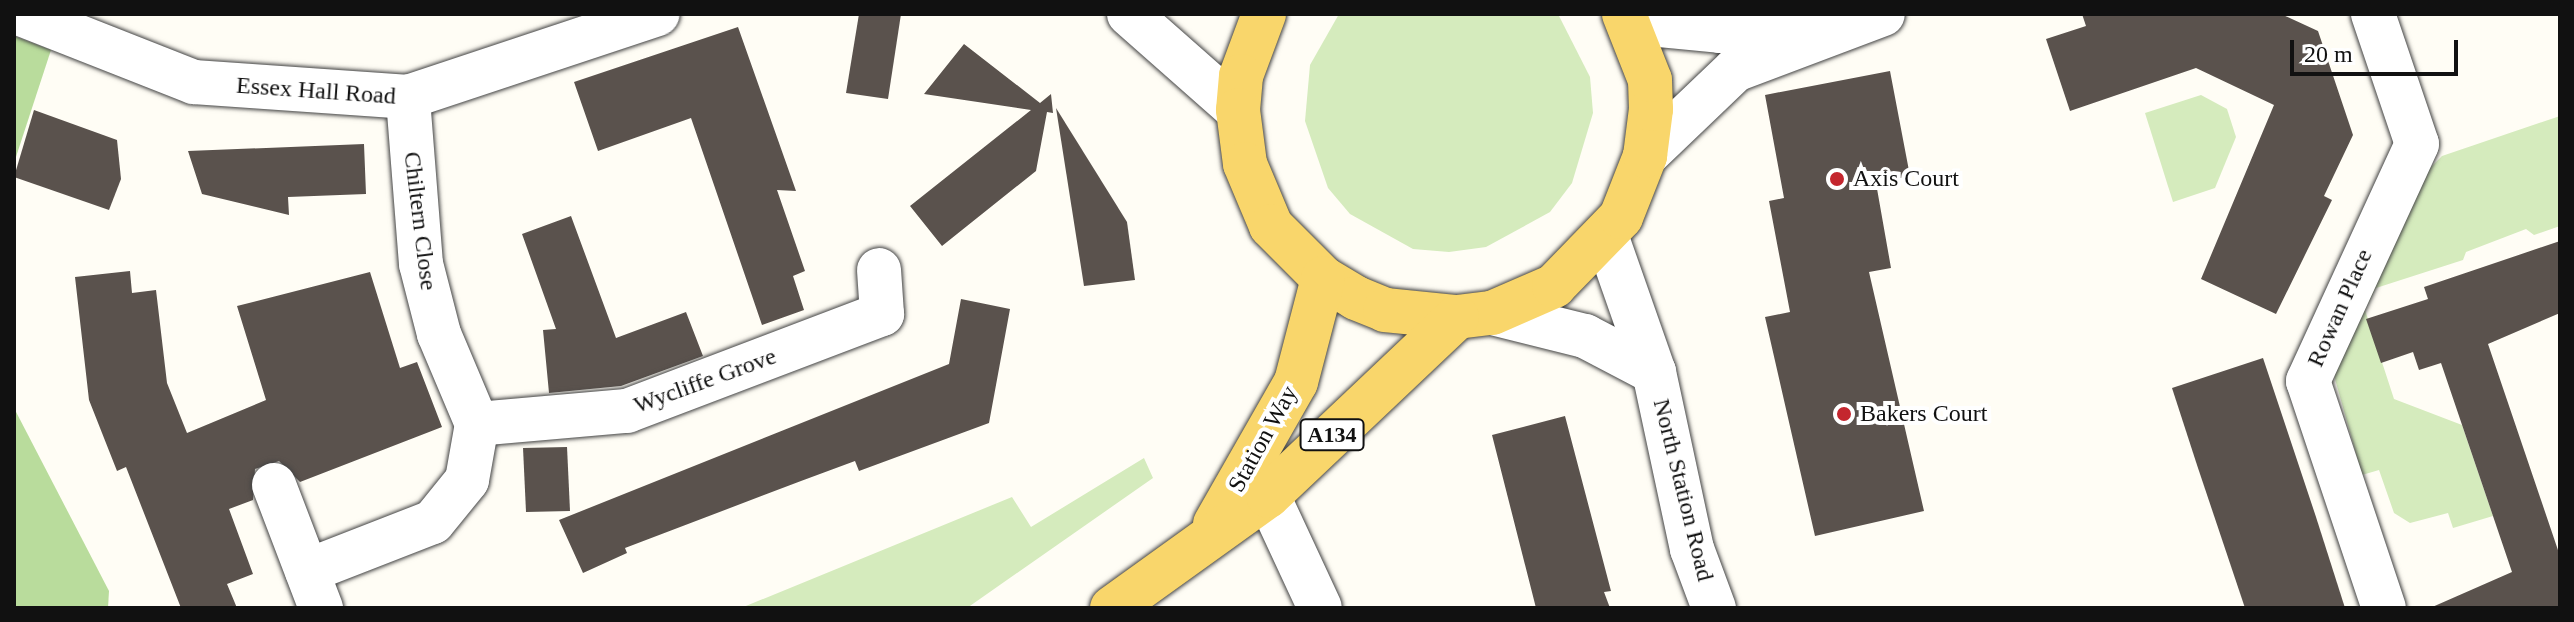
<!DOCTYPE html>
<html>
<head>
<meta charset="utf-8">
<style>
  body { margin:0 }
  #map { position:relative; width:2574px; height:622px; overflow:hidden; background:#fffdf5; font-family:Georgia,serif }
  div>[style] { position:absolute }
  .green>* { inset:0; background:#d5ebbd }
  .forest>* { inset:0; background:#b9dc9c }
  .building>* { inset:0; background:#5a524d }
  .roads { filter:drop-shadow(0 0 2px #444) drop-shadow(0 0 2px #444) }
  .minor>* { height:44px; margin:-22px; padding:0 22px; transform-origin:22px; border-radius:22px; background:#fff }
  .major>* { height:44px; margin:-22px; padding:0 22px; transform-origin:22px; border-radius:22px; background:#f9d66b }
  .dots>* { width:22px; height:22px; translate:-50% -50%; box-sizing:border-box; border:4px solid #fff; border-radius:50% }
  span { translate:-50% -50%; white-space:nowrap; text-align:center; line-height:1.15; -webkit-text-stroke:8px #fff; paint-order:stroke }
  .shield-label span { padding:2px 6px; background:#fff; border:2px solid; border-radius:6px; -webkit-text-stroke-width:0 }
  .shield-label { font-size:22px; color:#111; font-weight:700 }
  .street-label { font-size:24px; color:#111 }
  .poi-label { font-size:24px; color:#111 }
  .left { translate:0 -50%; text-align:left }
  .frame { position:absolute; inset:0; border:16px solid #111; pointer-events:none }
  .scale { position:absolute; left:2290px; top:40px; width:168px; height:36px; box-sizing:border-box; border:4px solid #111; border-top:0; padding-left:10px; font-size:24px; line-height:28px; white-space:nowrap; color:#111; -webkit-text-stroke:6px #fff; paint-order:stroke }
</style>
</head>
<body>
<div id="map">
  <div class="green">
    <i style="clip-path:polygon(1339px 14px,1558px 14px,1590px 77px,1593px 113px,1572px 183px,1550px 212px,1486px 247px,1449px 252px,1413px 249px,1350px 214px,1328px 188px,1305px 121px,1310px 65px)"></i>
    <i style="clip-path:polygon(2201px 95px,2227px 109px,2236px 137px,2215px 188px,2173px 202px,2145px 113px)"></i>
    <i style="clip-path:polygon(2560px 116px,2560px 226px,2534px 235px,2526px 229px,2466px 252px,2463px 260px,2376px 288px,2365px 310px,2394px 399px,2462px 425px,2493px 516px,2453px 528px,2448px 513px,2410px 523px,2394px 513px,2379px 470px,2362px 475px,2333px 372px,2427px 171px,2442px 156px)"></i>
    <i style="clip-path:polygon(1144px 458px,1153px 478px,967px 608px,741px 608px,1012px 497px,1031px 527px)"></i>
  </div>
  <div class="forest">
    <i style="clip-path:polygon(14px 36px,51px 50px,14px 163px)"></i>
    <i style="clip-path:polygon(14px 408px,109px 591px,108px 608px,14px 608px)"></i>
  </div>
  <div class="building">
    <i style="clip-path:polygon(859px 14px,901px 14px,888px 99px,846px 93px)"></i>
    <i style="clip-path:polygon(2082px 14px,2281px 14px,2318px 31px,2353px 135px,2324px 196px,2332px 200px,2276px 314px,2201px 279px,2274px 105px,2196px 68px,2070px 111px,2046px 39px,2086px 26px)"></i>
    <i style="clip-path:polygon(738px 27px,796px 191px,777px 190px,805px 271px,793px 276px,804px 310px,762px 325px,691px 118px,598px 151px,574px 82px)"></i>
    <i style="clip-path:polygon(964px 44px,1040px 103px,1051px 94px,1053px 113px,1047px 112px,1036px 171px,942px 246px,910px 206px,1031px 110px,924px 94px)"></i>
    <i style="clip-path:polygon(1890px 71px,1910px 176px,1876px 183px,1891px 268px,1869px 272px,1924px 511px,1815px 536px,1765px 317px,1790px 312px,1769px 201px,1784px 198px,1765px 95px)"></i>
    <i style="clip-path:polygon(1056px 108px,1127px 222px,1135px 280px,1084px 286px)"></i>
    <i style="clip-path:polygon(34px 110px,117px 140px,121px 179px,109px 210px,14px 177px)"></i>
    <i style="clip-path:polygon(364px 144px,366px 194px,288px 197px,289px 215px,202px 194px,188px 151px)"></i>
    <i style="clip-path:polygon(571px 216px,616px 338px,686px 312px,703px 356px,621px 386px,549px 393px,543px 330px,556px 329px,522px 234px)"></i>
    <i style="clip-path:polygon(2560px 241px,2560px 313px,2488px 344px,2560px 556px,2560px 608px,2430px 608px,2512px 572px,2441px 363px,2419px 370px,2413px 352px,2381px 363px,2366px 319px,2428px 299px,2424px 287px)"></i>
    <i style="clip-path:polygon(130px 271px,132px 293px,156px 290px,167px 383px,187px 433px,266px 400px,237px 306px,370px 272px,400px 368px,417px 362px,442px 427px,300px 482px,279px 461px,255px 469px,253px 500px,229px 509px,253px 574px,227px 584px,237px 608px,181px 608px,126px 467px,117px 471px,89px 400px,75px 277px)"></i>
    <i style="clip-path:polygon(961px 299px,1010px 309px,989px 423px,859px 471px,855px 461px,801px 481px,625px 548px,627px 553px,583px 573px,559px 520px,949px 364px)"></i>
    <i style="clip-path:polygon(2263px 358px,2316px 517px,2345px 608px,2245px 608px,2197px 465px,2172px 388px)"></i>
    <i style="clip-path:polygon(1565px 416px,1611px 591px,1604px 592px,1610px 608px,1536px 608px,1492px 435px)"></i>
    <i style="clip-path:polygon(567px 447px,570px 511px,526px 512px,523px 448px)"></i>
  </div>
  <div class="roads">
    <div class="minor">
      <i style="left:21px;top:14px;width:186px;rotate:21.5deg"></i>
      <i style="left:194px;top:82px;width:215px;rotate:4deg"></i>
      <i style="left:408px;top:97px;width:263px;rotate:-18.4deg"></i>
      <i style="left:1129px;top:14px;width:145px;rotate:41.4deg"></i>
      <i style="left:2373px;top:14px;width:137px;rotate:71.3deg"></i>
      <i style="left:2417px;top:144px;width:261px;rotate:114.7deg"></i>
      <i style="left:2308px;top:381px;width:239px;rotate:71.5deg"></i>
      <i style="left:1629px;top:22px;width:91px;rotate:5.6deg"></i>
      <i style="left:1720px;top:31px;width:79px;rotate:-12.4deg"></i>
      <i style="left:1645px;top:156px;width:124px;rotate:-43.7deg"></i>
      <i style="left:1735px;top:70px;width:158px;rotate:-20.7deg"></i>
      <i style="left:1607px;top:238px;width:142px;rotate:70.7deg"></i>
      <i style="left:1654px;top:372px;width:181px;rotate:77.9deg"></i>
      <i style="left:1692px;top:549px;width:63px;rotate:69.6deg"></i>
      <i style="left:1492px;top:313px;width:96px;rotate:13.9deg"></i>
      <i style="left:1585px;top:336px;width:78px;rotate:27.6deg"></i>
      <i style="left:477px;top:424px;width:151px;rotate:-5deg"></i>
      <i style="left:627px;top:411px;width:273px;rotate:-20.8deg"></i>
      <i style="left:882px;top:314px;width:44px;rotate:-93.9deg"></i>
      <i style="left:274px;top:485px;width:132px;rotate:69.1deg"></i>
      <i style="left:1268px;top:496px;width:123px;rotate:65.1deg"></i>
      <i style="left:307px;top:571px;width:135px;rotate:-21.3deg"></i>
      <i style="left:433px;top:522px;width:54px;rotate:-51deg"></i>
      <i style="left:467px;top:480px;width:57px;rotate:-79.9deg"></i>
      <i style="left:477px;top:424px;width:98px;rotate:-112.9deg"></i>
      <i style="left:439px;top:334px;width:72px;rotate:-104.4deg"></i>
      <i style="left:421px;top:264px;width:168px;rotate:-94.5deg"></i>
    </div>
    <div class="major">
      <i style="left:1264px;top:14px;width:66px;rotate:110.4deg"></i>
      <i style="left:1241px;top:76px;width:34px;rotate:95deg"></i>
      <i style="left:1238px;top:110px;width:54px;rotate:82.6deg"></i>
      <i style="left:1245px;top:164px;width:67px;rotate:67.2deg"></i>
      <i style="left:1271px;top:226px;width:74px;rotate:45deg"></i>
      <i style="left:1323px;top:278px;width:39px;rotate:31deg"></i>
      <i style="left:1356px;top:298px;width:31px;rotate:22deg"></i>
      <i style="left:1385px;top:310px;width:72px;rotate:5.6deg"></i>
      <i style="left:1457px;top:317px;width:35px;rotate:-7deg"></i>
      <i style="left:1492px;top:313px;width:68px;rotate:-23.5deg"></i>
      <i style="left:1554px;top:286px;width:96px;rotate:-45.8deg"></i>
      <i style="left:1621px;top:217px;width:66px;rotate:-68.5deg"></i>
      <i style="left:1645px;top:156px;width:47px;rotate:-82.7deg"></i>
      <i style="left:1651px;top:109px;width:29px;rotate:-92deg"></i>
      <i style="left:1650px;top:80px;width:71px;rotate:-111.5deg"></i>
      <i style="left:1215px;top:524px;width:163px;rotate:-60.3deg"></i>
      <i style="left:1296px;top:382px;width:107px;rotate:-75.4deg"></i>
      <i style="left:1112px;top:608px;width:192px;rotate:-35.7deg"></i>
      <i style="left:1268px;top:496px;width:260px;rotate:-43.4deg"></i>
    </div>
  </div>
  <div class="dots">
    <i style="left:1837px;top:179px;background:#c4262e"></i>
    <i style="left:1844px;top:414px;background:#c4262e"></i>
  </div>
  <div class="shield-label">
    <span style="left:1332px;top:435px">A134</span>
  </div>
  <div class="street-label">
    <span style="left:316px;top:91px;rotate:4deg">Essex Hall Road</span>
    <span style="left:420px;top:221px;rotate:83deg">Chiltern Close</span>
    <span style="left:2340px;top:308px;rotate:-66deg">Rowan Place</span>
    <span style="left:705px;top:381px;rotate:-20deg">Wycliffe Grove</span>
    <span style="left:1263px;top:439px;rotate:-61deg">Station Way</span>
    <span style="left:1683px;top:490px;rotate:76deg">North Station Road</span>
  </div>
  <div class="poi-label">
    <span class="left" style="left:1853px;top:179px">Axis Court</span>
    <span class="left" style="left:1860px;top:414px">Bakers Court</span>
  </div>
  <div class="frame"></div>
  <div class="scale">20 m</div>
</div>
</body>
</html>
